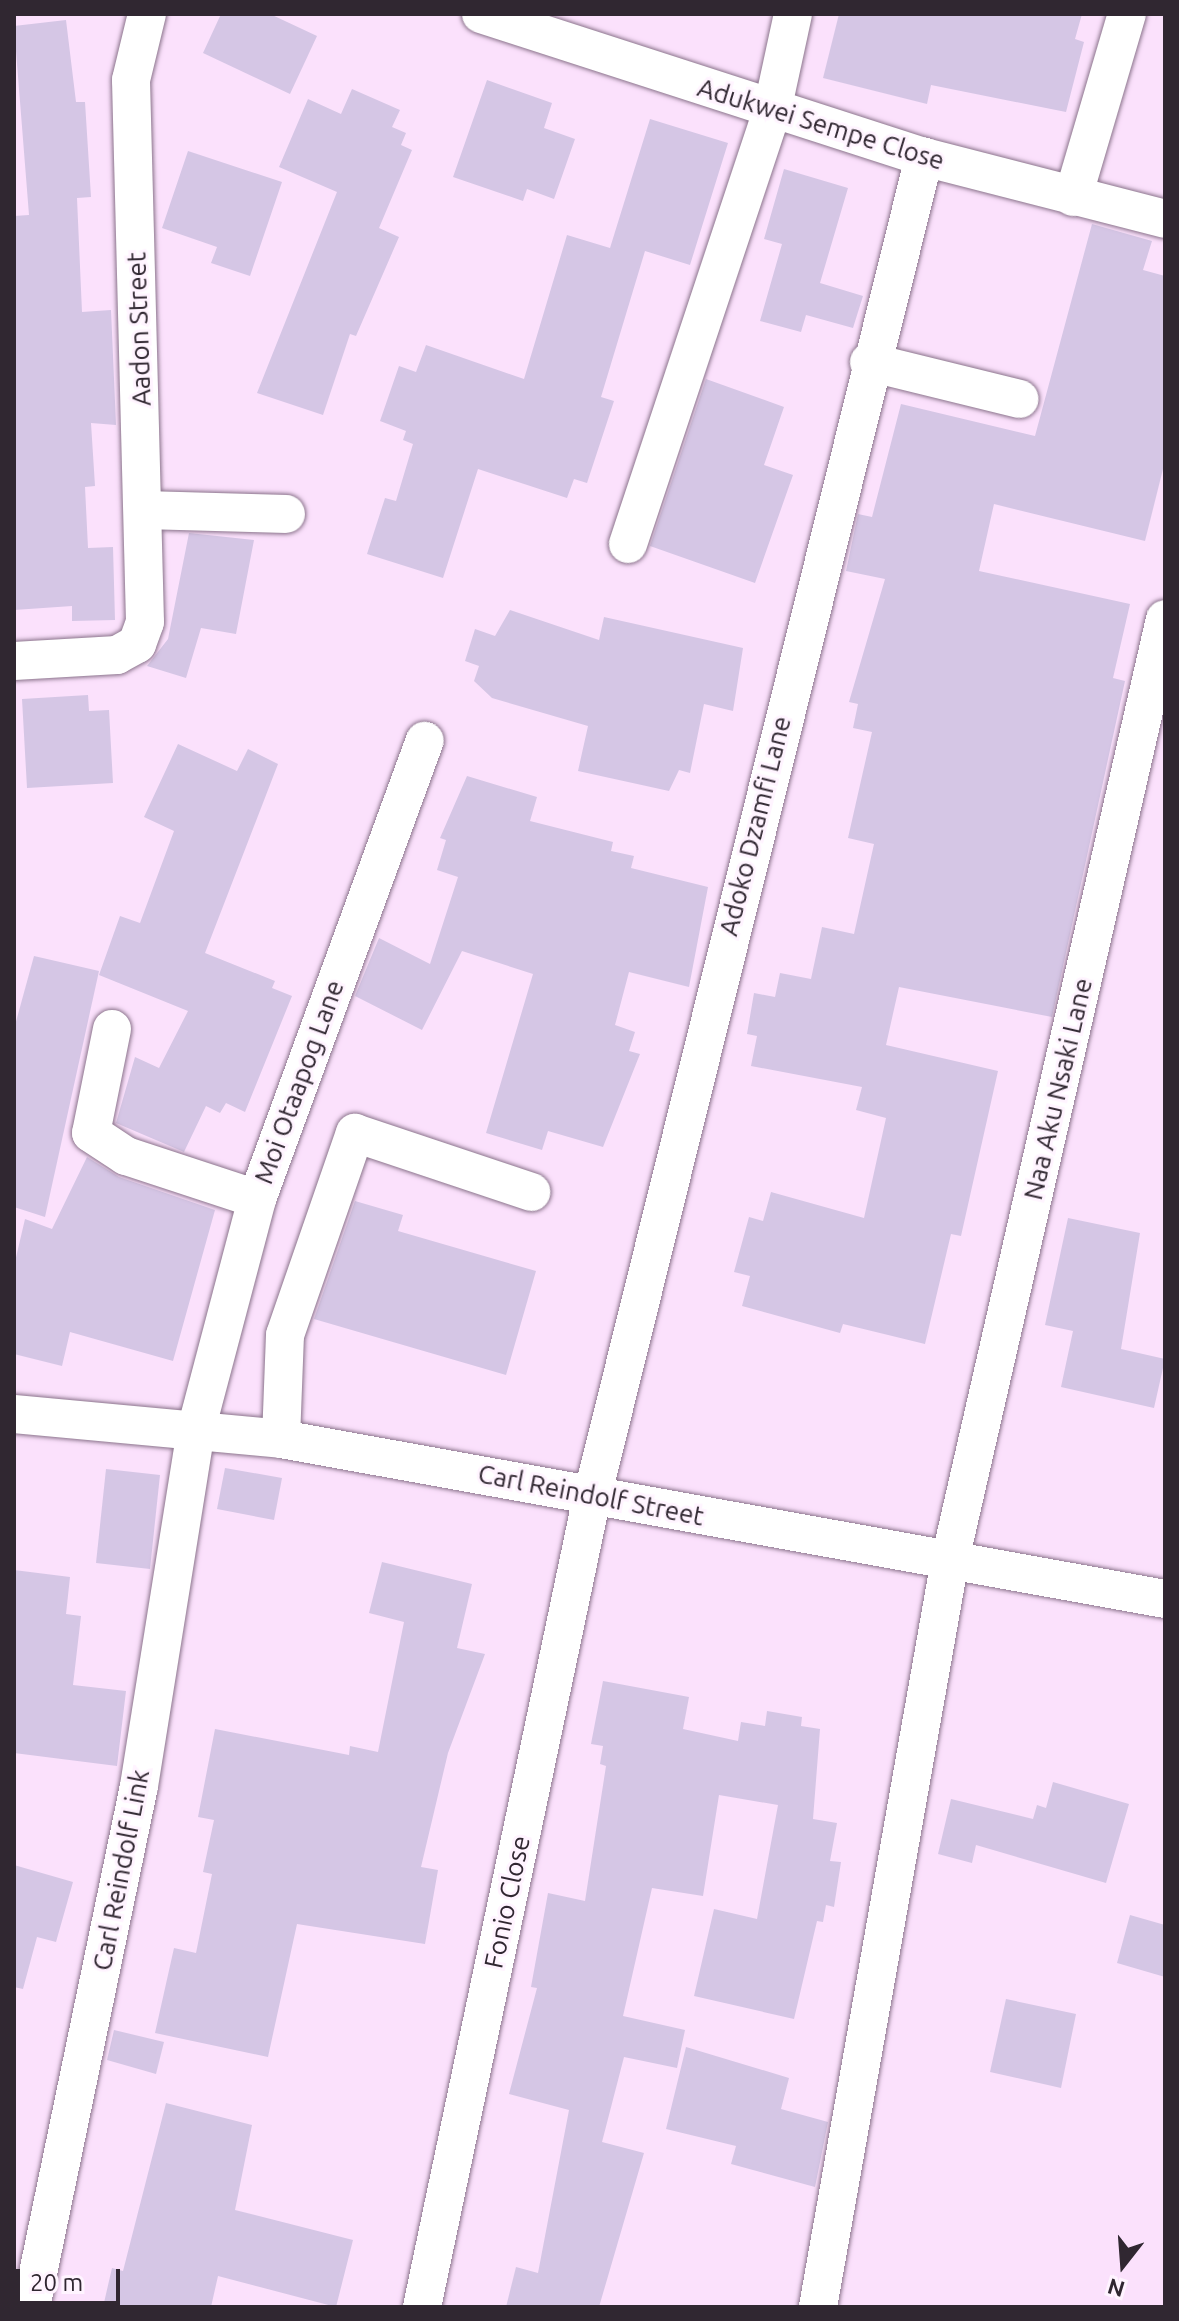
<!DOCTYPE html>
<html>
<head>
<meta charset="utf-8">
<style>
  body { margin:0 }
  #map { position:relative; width:1179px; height:2321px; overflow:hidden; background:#fbe1fc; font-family:Ubuntu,sans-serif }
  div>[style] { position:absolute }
  .building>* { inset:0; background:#d5c6e5 }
  .roads { filter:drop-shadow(0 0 2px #8b748c) drop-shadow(0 0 2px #8b748c) }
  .minor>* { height:38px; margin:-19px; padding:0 19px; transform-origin:19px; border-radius:19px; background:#fff }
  span { translate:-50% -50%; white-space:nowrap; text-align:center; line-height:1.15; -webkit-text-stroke:6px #fff4ff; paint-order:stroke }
  .street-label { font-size:26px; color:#302731 }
  .frame { position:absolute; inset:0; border:16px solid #302731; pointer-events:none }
  .north { position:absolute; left:1083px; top:2225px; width:80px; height:80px; -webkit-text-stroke:6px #fff4ff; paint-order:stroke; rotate:197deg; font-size:22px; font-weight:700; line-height:32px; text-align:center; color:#302731 }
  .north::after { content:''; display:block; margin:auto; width:28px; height:36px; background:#302731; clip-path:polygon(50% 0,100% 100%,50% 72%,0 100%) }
  .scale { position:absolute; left:16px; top:2269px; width:104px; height:36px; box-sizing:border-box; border:4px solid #302731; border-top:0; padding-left:10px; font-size:24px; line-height:28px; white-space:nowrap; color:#302731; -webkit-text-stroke:6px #fff4ff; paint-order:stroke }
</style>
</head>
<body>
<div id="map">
  <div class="building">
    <i style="clip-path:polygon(221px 14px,270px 14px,317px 36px,290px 94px,203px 53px)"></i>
    <i style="clip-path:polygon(839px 14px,1082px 14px,1075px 39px,1084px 42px,1066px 112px,931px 85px,927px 104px,823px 78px)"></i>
    <i style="clip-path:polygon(66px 20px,76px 102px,85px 102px,91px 197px,77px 198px,82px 312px,111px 310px,116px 425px,91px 423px,95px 486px,85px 487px,88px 548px,113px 547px,115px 620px,72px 621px,72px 606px,14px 610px,14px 216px,29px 215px,14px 26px)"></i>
    <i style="clip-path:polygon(487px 80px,552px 103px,544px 128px,575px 139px,554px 199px,527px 189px,523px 201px,453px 177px)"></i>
    <i style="clip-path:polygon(352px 89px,400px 110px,392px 127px,406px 133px,401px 145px,412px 150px,379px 228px,399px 237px,356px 336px,350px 334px,323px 415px,257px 393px,337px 192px,279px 167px,308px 99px,341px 114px)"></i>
    <i style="clip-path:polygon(650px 119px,728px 143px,690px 265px,645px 251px,601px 397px,614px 401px,587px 483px,574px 479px,567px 498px,478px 469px,443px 578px,367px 554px,385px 498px,396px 501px,413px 444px,403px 440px,406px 431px,380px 421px,399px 366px,416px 372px,426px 345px,524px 379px,567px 235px,610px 248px)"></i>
    <i style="clip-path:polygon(188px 151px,282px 182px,250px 276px,211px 263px,217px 247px,162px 228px)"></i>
    <i style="clip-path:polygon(784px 169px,848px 188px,820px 283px,863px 296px,853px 328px,806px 315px,801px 332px,760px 321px,782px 244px,764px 239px)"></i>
    <i style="clip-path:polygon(1092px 224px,1152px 241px,1143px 270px,1165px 276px,1165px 461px,1145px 541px,994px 504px,979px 571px,1130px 604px,1113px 678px,1125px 681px,1052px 1017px,899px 987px,886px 1045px,998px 1071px,961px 1236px,951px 1234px,925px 1344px,843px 1324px,840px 1333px,742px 1306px,750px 1276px,734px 1272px,749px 1217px,763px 1221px,771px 1192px,864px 1218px,886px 1118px,856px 1110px,862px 1087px,751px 1066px,757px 1036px,747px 1034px,754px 993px,775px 997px,780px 973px,811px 979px,822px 927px,854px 934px,874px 844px,848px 838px,872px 732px,853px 728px,858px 704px,849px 702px,885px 579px,846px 571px,858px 514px,872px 517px,901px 404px,1035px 436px)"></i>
    <i style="clip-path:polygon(706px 379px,784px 407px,764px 465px,793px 475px,755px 583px,650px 546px)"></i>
    <i style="clip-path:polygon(189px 533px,254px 540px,236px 634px,201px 628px,186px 678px,147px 666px,168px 639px)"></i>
    <i style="clip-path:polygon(510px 610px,599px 640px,604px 617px,743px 648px,733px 711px,704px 704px,690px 773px,679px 770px,669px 791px,578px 771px,588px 726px,492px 698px,474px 681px,479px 666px,465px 661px,475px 629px,495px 636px)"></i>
    <i style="clip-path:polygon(88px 695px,89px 711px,109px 710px,113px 783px,27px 788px,22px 699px)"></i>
    <i style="clip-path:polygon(178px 744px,237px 771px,248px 749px,278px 764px,205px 953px,275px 981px,272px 988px,292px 996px,245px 1112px,226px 1103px,220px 1113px,206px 1106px,184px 1152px,116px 1123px,135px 1057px,159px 1068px,188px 1011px,99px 975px,120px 916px,140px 923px,174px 831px,144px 817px)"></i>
    <i style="clip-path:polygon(467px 776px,537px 797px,530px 821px,613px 842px,611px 851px,634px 856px,631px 868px,708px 887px,689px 987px,629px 972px,615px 1025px,635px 1032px,629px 1051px,640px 1054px,603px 1147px,548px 1131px,542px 1150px,486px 1133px,533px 974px,462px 951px,422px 1030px,355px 996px,379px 938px,430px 964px,458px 877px,437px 870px,446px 840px,440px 838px)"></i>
    <i style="clip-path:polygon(34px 956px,99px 971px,45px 1217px,14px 1207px,14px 1029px)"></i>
    <i style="clip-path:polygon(87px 1157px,119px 1177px,215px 1210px,173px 1361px,70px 1332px,62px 1366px,14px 1354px,14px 1266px,25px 1219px,52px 1229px)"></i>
    <i style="clip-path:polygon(355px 1201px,403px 1215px,398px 1231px,536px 1271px,506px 1375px,314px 1319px)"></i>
    <i style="clip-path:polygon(1068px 1218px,1140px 1233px,1121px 1349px,1165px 1359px,1154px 1408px,1061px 1387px,1073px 1331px,1045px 1325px)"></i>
    <i style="clip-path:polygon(225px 1468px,282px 1478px,274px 1520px,217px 1509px)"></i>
    <i style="clip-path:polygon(106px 1469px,160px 1475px,150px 1569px,96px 1563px)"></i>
    <i style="clip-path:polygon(382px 1562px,472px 1584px,457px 1648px,485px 1654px,448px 1753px,421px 1867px,438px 1870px,425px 1944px,297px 1924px,268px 2057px,155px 2033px,174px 1948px,196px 1953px,212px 1874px,203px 1872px,214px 1820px,198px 1817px,215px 1729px,349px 1755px,350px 1746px,378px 1752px,404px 1622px,369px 1613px)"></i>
    <i style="clip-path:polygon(14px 1570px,70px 1577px,66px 1614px,81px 1616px,73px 1685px,126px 1691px,117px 1766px,14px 1753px)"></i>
    <i style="clip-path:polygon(603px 1681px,689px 1697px,683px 1729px,738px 1741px,741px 1722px,765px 1726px,767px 1711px,802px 1717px,801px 1726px,820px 1729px,813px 1819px,837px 1823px,830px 1861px,841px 1862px,834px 1907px,826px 1905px,823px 1922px,817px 1921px,794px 2019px,694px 1996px,714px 1909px,757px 1919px,778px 1805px,719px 1795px,703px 1896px,652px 1888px,623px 2016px,685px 2030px,677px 2068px,624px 2057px,602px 2142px,644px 2153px,599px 2307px,506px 2307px,516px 2267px,538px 2273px,569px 2110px,509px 2094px,537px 1988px,531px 1987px,548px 1893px,585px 1901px,606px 1766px,600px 1764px,603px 1746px,591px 1744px)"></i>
    <i style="clip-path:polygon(1053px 1782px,1129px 1804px,1106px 1883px,976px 1845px,972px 1863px,938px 1854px,951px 1799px,1033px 1819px,1037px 1805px,1046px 1808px)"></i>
    <i style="clip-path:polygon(14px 1865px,73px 1882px,56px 1942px,37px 1937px,23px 1989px,14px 1987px)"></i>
    <i style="clip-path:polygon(1130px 1915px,1165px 1925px,1165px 1977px,1117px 1963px)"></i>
    <i style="clip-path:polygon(1006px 1999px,1076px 2014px,1061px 2088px,990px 2072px)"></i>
    <i style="clip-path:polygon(114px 2030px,164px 2042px,156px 2074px,107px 2060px)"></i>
    <i style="clip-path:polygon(686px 2047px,789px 2078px,781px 2109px,828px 2122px,815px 2187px,731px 2164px,736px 2146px,666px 2129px)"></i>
    <i style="clip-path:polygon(166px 2103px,252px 2125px,235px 2210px,353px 2240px,336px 2307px,218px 2276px,211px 2307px,103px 2307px,112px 2268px,123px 2271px)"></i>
  </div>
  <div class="roads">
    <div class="minor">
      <i style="left:481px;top:14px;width:466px;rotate:17.9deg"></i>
      <i style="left:924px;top:157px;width:249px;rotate:14.4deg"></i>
      <i style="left:1073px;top:197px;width:191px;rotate:-73.6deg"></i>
      <i style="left:869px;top:362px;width:155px;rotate:13.8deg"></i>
      <i style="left:145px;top:510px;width:141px;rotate:1.6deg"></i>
      <i style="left:628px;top:544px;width:456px;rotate:-71.6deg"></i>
      <i style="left:772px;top:111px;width:99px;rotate:-77.8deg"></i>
      <i style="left:14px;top:661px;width:103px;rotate:-3.3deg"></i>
      <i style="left:117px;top:655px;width:23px;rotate:-29deg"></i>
      <i style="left:137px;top:644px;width:23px;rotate:-70deg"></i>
      <i style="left:145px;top:622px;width:542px;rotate:-91.48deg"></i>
      <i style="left:131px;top:80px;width:68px;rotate:-76.4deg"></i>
      <i style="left:112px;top:1029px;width:106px;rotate:101.4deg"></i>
      <i style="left:91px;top:1133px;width:42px;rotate:33.3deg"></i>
      <i style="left:126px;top:1156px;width:138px;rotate:18.2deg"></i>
      <i style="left:14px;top:1414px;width:268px;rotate:5.3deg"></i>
      <i style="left:281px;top:1439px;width:898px;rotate:10.26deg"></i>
      <i style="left:281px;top:1439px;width:104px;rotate:-87.8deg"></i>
      <i style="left:285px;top:1335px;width:214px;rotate:-70.9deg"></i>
      <i style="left:355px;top:1133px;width:186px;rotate:18.5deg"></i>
      <i style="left:31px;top:2307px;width:532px;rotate:-78.29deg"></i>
      <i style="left:139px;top:1786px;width:361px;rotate:-80.9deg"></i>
      <i style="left:196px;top:1430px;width:239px;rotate:-75.2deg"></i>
      <i style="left:257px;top:1199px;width:488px;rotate:-69.9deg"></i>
      <i style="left:422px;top:2307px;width:828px;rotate:-78.15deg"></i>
      <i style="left:592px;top:1497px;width:1381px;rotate:-76.08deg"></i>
      <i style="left:818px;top:2307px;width:759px;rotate:-79.98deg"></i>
      <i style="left:950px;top:1560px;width:965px;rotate:-77.13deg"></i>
    </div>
  </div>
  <div class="street-label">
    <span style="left:821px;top:124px;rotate:17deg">Adukwei Sempe Close</span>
    <span style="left:139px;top:329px;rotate:-92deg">Aadon Street</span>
    <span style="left:755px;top:826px;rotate:-76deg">Adoko Dzamfi Lane</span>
    <span style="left:299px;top:1082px;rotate:-70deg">Moi Otaapog Lane</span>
    <span style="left:1058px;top:1089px;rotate:-77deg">Naa Aku Nsaki Lane</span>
    <span style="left:591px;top:1495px;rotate:11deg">Carl Reindolf Street</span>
    <span style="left:121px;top:1870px;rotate:-79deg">Carl Reindolf Link</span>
    <span style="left:507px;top:1902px;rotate:-78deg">Fonio Close</span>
  </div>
  <div class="frame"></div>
  <div class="north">N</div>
  <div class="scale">20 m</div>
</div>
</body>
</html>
